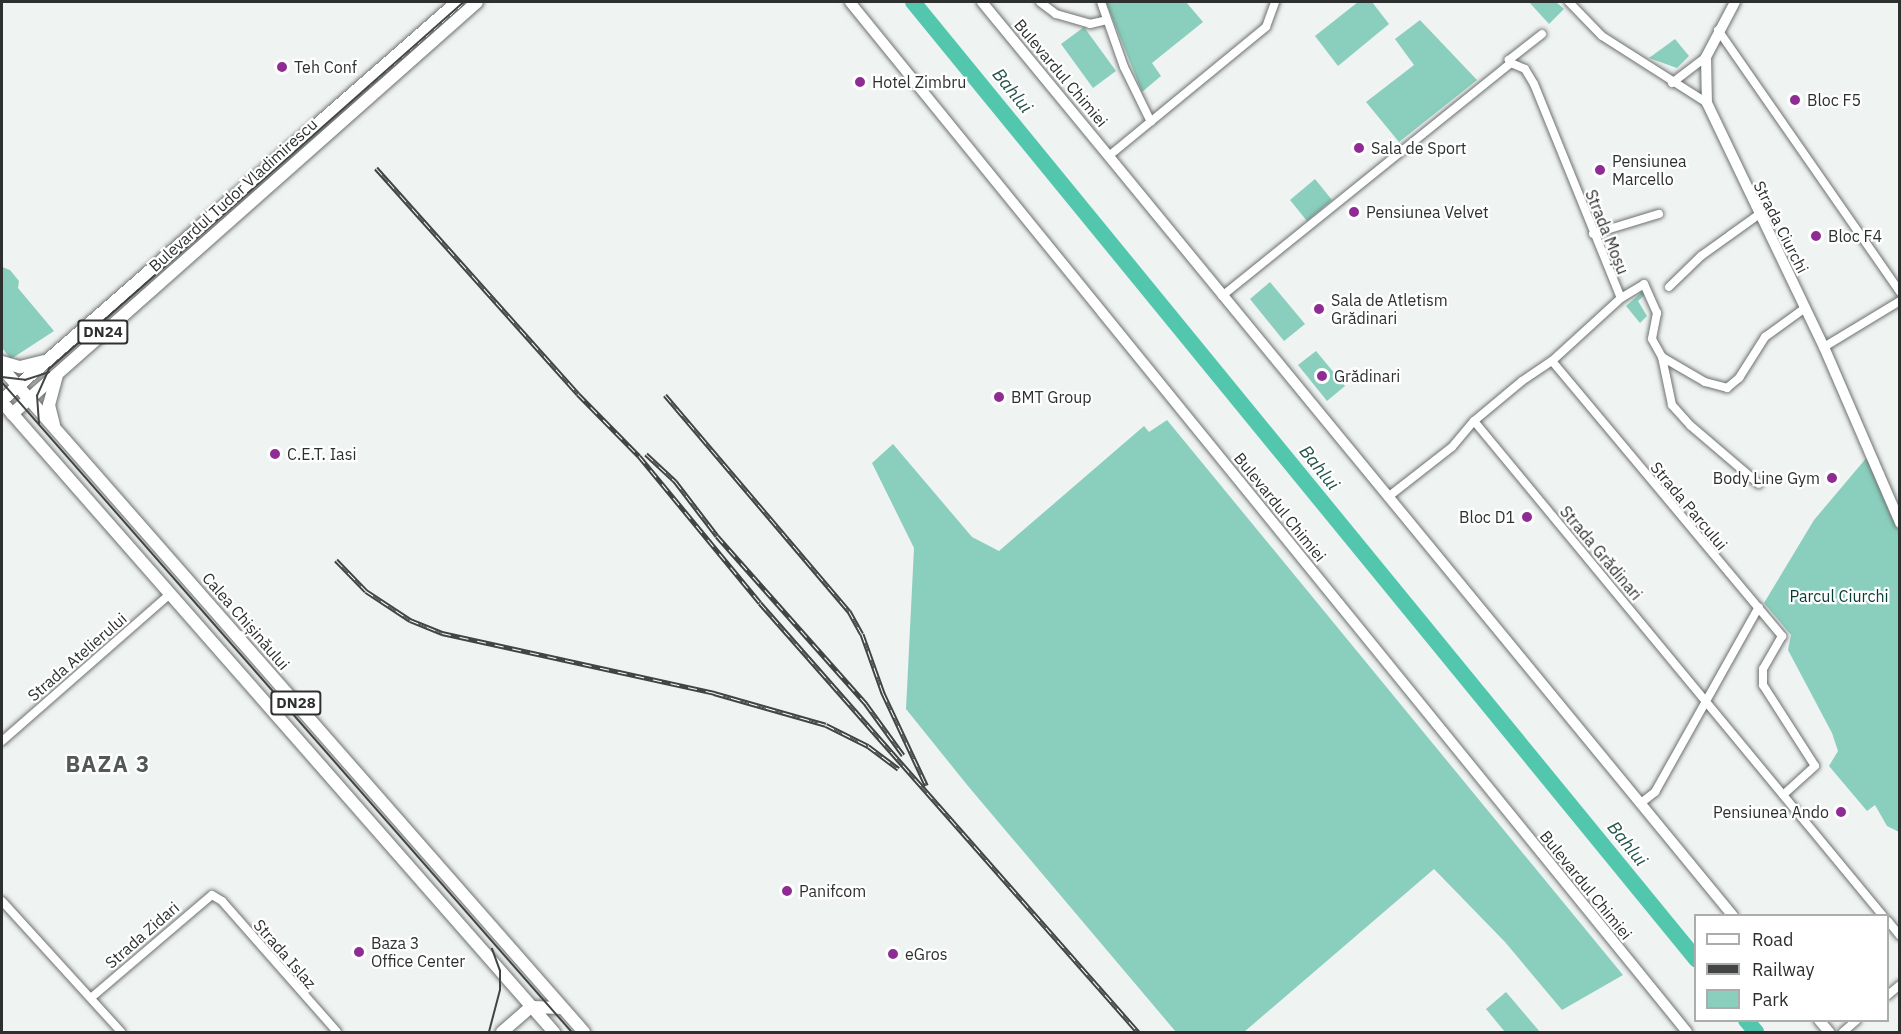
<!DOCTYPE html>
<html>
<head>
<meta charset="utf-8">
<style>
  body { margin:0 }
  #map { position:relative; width:1901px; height:1034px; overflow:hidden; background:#eff3f2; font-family:"IBM Plex Sans",sans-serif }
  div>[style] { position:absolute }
  .green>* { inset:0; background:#8acfbd }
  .river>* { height:16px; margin:-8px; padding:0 8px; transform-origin:8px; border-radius:8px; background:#53c7ad }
  .roads { filter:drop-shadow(0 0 2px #6d7170) drop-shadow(0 0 2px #6d7170) }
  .street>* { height:8px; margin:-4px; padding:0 4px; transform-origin:4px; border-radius:4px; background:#fff }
  .secondary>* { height:10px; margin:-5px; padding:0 5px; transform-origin:5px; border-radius:5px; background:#fff }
  .primary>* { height:12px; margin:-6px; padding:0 6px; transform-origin:6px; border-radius:6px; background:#fff }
  .tram>* { height:1.5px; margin:-0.75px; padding:0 0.75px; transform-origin:0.75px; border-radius:0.75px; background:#434444 }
  .rail>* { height:5px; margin-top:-2.5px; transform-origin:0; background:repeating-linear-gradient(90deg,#fff 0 9px,#434444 0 18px); box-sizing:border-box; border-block:2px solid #434444 }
  .dots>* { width:16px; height:16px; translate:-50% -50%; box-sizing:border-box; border:3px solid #fff; border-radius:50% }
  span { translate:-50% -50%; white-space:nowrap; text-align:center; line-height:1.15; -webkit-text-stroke:4.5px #fff; paint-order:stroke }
  .shield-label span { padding:2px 4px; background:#fff; border:2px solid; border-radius:4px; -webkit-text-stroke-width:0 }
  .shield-label { font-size:15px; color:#2e2f2f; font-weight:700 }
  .poi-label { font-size:16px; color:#2e2f2f }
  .left { translate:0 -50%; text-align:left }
  .right { translate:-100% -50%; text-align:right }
  .street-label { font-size:16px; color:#2e2f2f }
  .park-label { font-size:16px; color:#063d32 }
  .water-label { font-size:18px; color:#235449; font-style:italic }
  .district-label { font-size:22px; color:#535756; font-weight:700; letter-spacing:1.5px }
  .frame { position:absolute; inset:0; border:3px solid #2e2f2f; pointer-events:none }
  .legend { position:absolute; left:1694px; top:914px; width:195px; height:108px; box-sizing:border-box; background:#fff; border:2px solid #abacac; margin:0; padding:8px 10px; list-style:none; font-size:18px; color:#2e2f2f }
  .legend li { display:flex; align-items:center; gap:12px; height:30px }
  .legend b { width:30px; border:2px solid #abacac }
</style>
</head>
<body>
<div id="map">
  <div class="green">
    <i style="clip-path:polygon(1106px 2px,1186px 2px,1203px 22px,1152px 63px,1161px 76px,1142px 92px)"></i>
    <i style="clip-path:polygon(1358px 2px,1372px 2px,1389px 24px,1338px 66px,1315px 36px)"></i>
    <i style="clip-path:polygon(1529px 2px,1556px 2px,1564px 9px,1549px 24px)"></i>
    <i style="clip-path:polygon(1420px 20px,1477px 80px,1399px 142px,1366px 102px,1414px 65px,1395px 39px)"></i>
    <i style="clip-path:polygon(1084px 27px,1116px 71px,1093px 88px,1061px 44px)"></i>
    <i style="clip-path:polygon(1675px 39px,1689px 56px,1677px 68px,1649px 58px)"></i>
    <i style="clip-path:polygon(1315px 179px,1332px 200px,1307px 221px,1290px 200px)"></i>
    <i style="clip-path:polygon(2px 267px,10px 270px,19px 281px,18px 288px,54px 331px,11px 359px,2px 348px)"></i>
    <i style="clip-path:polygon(1270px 282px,1305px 324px,1284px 341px,1250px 299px)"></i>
    <i style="clip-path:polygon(1643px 291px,1646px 294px,1638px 301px,1647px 316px,1640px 323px,1626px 306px)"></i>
    <i style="clip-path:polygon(1316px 351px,1345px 386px,1327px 401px,1298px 365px)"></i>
    <i style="clip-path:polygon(1167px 420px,1623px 975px,1562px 1010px,1505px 942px,1434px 869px,1244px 1032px,1176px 1032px,968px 786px,906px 709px,914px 548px,872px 463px,893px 444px,972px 537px,999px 551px,1144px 426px,1149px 432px)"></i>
    <i style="clip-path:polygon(1868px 456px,1899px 523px,1899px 832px,1887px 826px,1875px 805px,1867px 811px,1829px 766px,1838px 751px,1832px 733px,1788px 650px,1791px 635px,1764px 603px,1814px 520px)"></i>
    <i style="clip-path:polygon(1506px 992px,1540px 1032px,1505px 1032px,1486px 1009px)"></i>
  </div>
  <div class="river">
    <i style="left:913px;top:2px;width:1237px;rotate:50.71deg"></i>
    <i style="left:1746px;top:1020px;width:16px;rotate:50deg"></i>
  </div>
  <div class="roads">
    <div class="street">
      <i style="left:1040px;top:2px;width:20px;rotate:37deg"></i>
      <i style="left:1056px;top:14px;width:35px;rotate:16deg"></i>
      <i style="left:1090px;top:24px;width:17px;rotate:-13deg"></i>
      <i style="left:1101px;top:2px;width:69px;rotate:70.5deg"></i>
      <i style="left:1124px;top:67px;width:61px;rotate:63.9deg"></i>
      <i style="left:1569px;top:2px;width:47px;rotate:45.9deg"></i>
      <i style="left:1602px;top:36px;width:125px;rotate:32.5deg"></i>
      <i style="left:1718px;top:30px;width:319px;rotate:55.2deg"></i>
      <i style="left:1511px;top:63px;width:15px;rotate:23deg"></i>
      <i style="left:1525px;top:69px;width:17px;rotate:59deg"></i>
      <i style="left:1534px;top:84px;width:231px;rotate:67.9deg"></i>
      <i style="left:1672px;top:83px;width:43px;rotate:-37.4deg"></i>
      <i style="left:1110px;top:155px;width:202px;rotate:-39.4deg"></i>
      <i style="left:1266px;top:27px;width:27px;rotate:-70deg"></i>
      <i style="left:1593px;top:234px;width:69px;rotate:-16.9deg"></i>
      <i style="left:1669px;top:287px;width:45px;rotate:-44.1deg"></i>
      <i style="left:1701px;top:256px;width:70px;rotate:-35.7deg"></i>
      <i style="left:1222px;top:296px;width:371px;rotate:-38.9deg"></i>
      <i style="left:1511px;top:63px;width:4px;rotate:-124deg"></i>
      <i style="left:1509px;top:60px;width:42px;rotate:-38.2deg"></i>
      <i style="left:1824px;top:347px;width:89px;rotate:-31.2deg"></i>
      <i style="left:1662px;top:357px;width:50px;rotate:30.2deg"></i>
      <i style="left:1705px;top:382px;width:23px;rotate:15deg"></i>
      <i style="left:1727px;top:388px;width:16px;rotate:-40deg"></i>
      <i style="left:1739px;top:378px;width:49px;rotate:-57.6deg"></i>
      <i style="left:1765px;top:337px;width:49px;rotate:-35.9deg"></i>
      <i style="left:1552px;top:361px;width:359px;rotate:50.1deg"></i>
      <i style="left:1782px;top:636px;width:38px;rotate:120deg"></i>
      <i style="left:1763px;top:669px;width:16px;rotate:90deg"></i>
      <i style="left:1763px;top:685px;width:96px;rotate:57.3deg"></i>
      <i style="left:1815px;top:766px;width:43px;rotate:137.8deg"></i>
      <i style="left:1474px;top:421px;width:642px;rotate:50.43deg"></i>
      <i style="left:1388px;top:497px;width:81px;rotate:-38deg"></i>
      <i style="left:1452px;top:447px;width:34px;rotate:-50deg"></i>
      <i style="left:1474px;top:421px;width:62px;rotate:-39.8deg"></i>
      <i style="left:1522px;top:381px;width:36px;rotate:-34deg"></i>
      <i style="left:1552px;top:361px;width:93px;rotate:-42.4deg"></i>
      <i style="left:1621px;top:298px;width:27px;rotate:-31deg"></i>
      <i style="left:1644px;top:284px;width:32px;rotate:66deg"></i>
      <i style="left:1657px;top:313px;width:26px;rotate:101deg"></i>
      <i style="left:1652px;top:339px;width:21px;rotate:61deg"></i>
      <i style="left:1662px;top:357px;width:49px;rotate:78.2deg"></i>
      <i style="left:1672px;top:405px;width:28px;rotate:48deg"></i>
      <i style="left:1691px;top:426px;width:89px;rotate:40.5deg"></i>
      <i style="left:2px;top:741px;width:223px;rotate:-41.2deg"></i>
      <i style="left:1641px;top:803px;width:18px;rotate:-38deg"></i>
      <i style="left:1655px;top:792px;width:212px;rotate:-60.7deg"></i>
      <i style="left:2px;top:901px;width:177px;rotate:47.7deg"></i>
      <i style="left:1888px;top:921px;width:19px;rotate:51deg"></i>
      <i style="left:1888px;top:995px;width:16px;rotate:-40deg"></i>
      <i style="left:92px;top:997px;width:157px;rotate:-40.4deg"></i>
      <i style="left:212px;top:895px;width:12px;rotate:31deg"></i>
      <i style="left:222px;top:901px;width:174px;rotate:48.7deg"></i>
      <i style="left:1843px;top:1032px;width:18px;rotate:-41deg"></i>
    </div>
    <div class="secondary">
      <i style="left:850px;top:2px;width:1327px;rotate:50.9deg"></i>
      <i style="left:982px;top:2px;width:1183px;rotate:50.59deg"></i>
      <i style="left:1735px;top:2px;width:62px;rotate:117.8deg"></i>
      <i style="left:1706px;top:57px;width:46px;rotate:88.8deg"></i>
      <i style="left:1707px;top:103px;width:271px;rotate:64.4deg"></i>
      <i style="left:1824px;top:347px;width:192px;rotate:66.6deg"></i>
      <i style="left:1819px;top:1020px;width:16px;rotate:50deg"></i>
    </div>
    <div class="primary">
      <i style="left:2px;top:362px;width:19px;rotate:16deg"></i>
      <i style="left:20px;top:367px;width:25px;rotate:-14deg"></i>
      <i style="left:2px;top:368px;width:883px;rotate:48.77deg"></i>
      <i style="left:2px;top:400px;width:605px;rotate:-41.18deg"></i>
      <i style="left:2px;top:402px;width:838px;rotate:48.78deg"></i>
      <i style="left:12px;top:414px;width:621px;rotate:-41.54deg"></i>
      <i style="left:54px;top:425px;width:21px;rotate:-104deg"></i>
      <i style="left:49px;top:405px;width:30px;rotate:-75deg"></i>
      <i style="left:502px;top:1032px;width:38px;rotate:-41deg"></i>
      <i style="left:531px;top:1007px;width:31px;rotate:2deg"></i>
    </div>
  </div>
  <div class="tram">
    <i style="left:2px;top:377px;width:23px;rotate:7deg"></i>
    <i style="left:25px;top:380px;width:25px;rotate:-18deg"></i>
    <i style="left:2px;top:382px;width:865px;rotate:48.75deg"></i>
    <i style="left:39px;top:424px;width:28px;rotate:-94deg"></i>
    <i style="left:37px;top:396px;width:30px;rotate:-66deg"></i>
    <i style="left:49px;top:369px;width:554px;rotate:-41.49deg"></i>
    <i style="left:489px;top:1032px;width:43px;rotate:-75.3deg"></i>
    <i style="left:500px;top:990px;width:19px;rotate:-90deg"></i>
    <i style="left:500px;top:971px;width:23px;rotate:-110deg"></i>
  </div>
  <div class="rail">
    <i style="left:376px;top:168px;width:303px;rotate:48.2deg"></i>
    <i style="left:578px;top:394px;width:87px;rotate:45.5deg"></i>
    <i style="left:639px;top:456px;width:190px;rotate:50.5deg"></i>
    <i style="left:760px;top:603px;width:572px;rotate:48.62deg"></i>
    <i style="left:665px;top:395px;width:284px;rotate:49.6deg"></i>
    <i style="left:849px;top:611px;width:26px;rotate:61deg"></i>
    <i style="left:862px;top:634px;width:63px;rotate:70.4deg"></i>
    <i style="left:883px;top:693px;width:102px;rotate:64.9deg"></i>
    <i style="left:646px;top:454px;width:40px;rotate:43deg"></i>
    <i style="left:675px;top:481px;width:69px;rotate:52.6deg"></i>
    <i style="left:717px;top:536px;width:225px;rotate:48.4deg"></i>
    <i style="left:866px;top:704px;width:63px;rotate:54deg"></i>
    <i style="left:336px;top:560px;width:43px;rotate:45.9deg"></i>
    <i style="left:366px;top:591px;width:53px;rotate:33.4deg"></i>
    <i style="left:410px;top:620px;width:35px;rotate:22deg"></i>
    <i style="left:442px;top:633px;width:279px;rotate:12.4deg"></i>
    <i style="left:714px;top:693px;width:116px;rotate:15.9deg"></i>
    <i style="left:826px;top:725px;width:47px;rotate:26.6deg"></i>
    <i style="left:868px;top:746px;width:38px;rotate:37deg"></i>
  </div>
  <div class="dots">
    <i style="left:282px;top:67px;background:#8f2c93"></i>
    <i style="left:860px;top:82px;background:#8f2c93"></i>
    <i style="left:1795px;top:100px;background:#8f2c93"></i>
    <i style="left:1359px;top:148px;background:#8f2c93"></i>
    <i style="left:1600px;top:170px;background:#8f2c93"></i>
    <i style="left:1354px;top:212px;background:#8f2c93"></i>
    <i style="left:1816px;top:236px;background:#8f2c93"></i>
    <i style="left:1319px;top:309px;background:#8f2c93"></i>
    <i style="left:1322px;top:376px;background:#8f2c93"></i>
    <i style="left:999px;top:397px;background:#8f2c93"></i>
    <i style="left:275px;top:454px;background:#8f2c93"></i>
    <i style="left:1832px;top:478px;background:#8f2c93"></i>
    <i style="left:1527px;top:517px;background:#8f2c93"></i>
    <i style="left:1841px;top:812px;background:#8f2c93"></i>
    <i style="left:787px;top:891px;background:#8f2c93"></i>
    <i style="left:359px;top:952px;background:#8f2c93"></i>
    <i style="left:893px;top:954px;background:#8f2c93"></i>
  </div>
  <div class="shield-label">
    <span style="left:103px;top:332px">DN24</span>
    <span style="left:296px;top:703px">DN28</span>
  </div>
  <div class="poi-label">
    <span class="left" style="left:294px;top:67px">Teh Conf</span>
    <span class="left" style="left:872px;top:82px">Hotel Zimbru</span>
    <span class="left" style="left:1807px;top:100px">Bloc F5</span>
    <span class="left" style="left:1371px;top:148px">Sala de Sport</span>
    <span class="left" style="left:1612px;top:170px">Pensiunea<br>Marcello</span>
    <span class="left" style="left:1366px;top:212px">Pensiunea Velvet</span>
    <span class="left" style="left:1828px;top:236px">Bloc F4</span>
    <span class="left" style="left:1331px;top:309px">Sala de Atletism<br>Grădinari</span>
    <span class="left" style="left:1334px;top:376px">Grădinari</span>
    <span class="left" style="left:1011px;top:397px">BMT Group</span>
    <span class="left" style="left:287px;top:454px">C.E.T. Iasi</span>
    <span class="right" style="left:1820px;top:478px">Body Line Gym</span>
    <span class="right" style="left:1515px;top:517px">Bloc D1</span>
    <span class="right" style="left:1829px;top:812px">Pensiunea Ando</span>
    <span class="left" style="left:799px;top:891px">Panifcom</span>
    <span class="left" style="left:371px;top:952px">Baza 3<br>Office Center</span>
    <span class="left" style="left:905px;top:954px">eGros</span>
  </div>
  <div class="street-label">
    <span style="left:1061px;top:73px;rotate:50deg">Bulevardul Chimiei</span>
    <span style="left:233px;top:195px;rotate:-42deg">Bulevardul Tudor Vladimirescu</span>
    <span style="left:1781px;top:227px;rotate:63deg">Strada Ciurchi</span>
    <span style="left:1607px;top:232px;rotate:68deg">Strada Moșu</span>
    <span style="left:1689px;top:506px;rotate:50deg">Strada Parcului</span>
    <span style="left:1280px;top:507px;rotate:51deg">Bulevardul Chimiei</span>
    <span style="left:1601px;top:553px;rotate:50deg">Strada Grădinari</span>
    <span style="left:246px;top:621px;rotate:49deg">Calea Chișinăului</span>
    <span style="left:77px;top:657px;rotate:-41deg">Strada Atelierului</span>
    <span style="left:1586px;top:885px;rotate:51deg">Bulevardul Chimiei</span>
    <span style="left:142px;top:935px;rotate:-41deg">Strada Zidari</span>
    <span style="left:285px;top:954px;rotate:49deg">Strada Islaz</span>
  </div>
  <div class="park-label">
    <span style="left:1839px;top:596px">Parcul Ciurchi</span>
  </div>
  <div class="water-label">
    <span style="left:1012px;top:91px;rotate:51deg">Bahlui</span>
    <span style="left:1319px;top:468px;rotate:51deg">Bahlui</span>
    <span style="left:1627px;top:844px;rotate:51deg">Bahlui</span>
  </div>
  <div class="district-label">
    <span style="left:108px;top:764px">BAZA 3</span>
  </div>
  <div class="frame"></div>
  <ul class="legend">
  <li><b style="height:8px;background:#fff"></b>Road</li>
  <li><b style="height:8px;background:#434444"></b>Railway</li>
  <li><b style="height:16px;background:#8acfbd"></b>Park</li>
  </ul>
</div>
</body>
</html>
